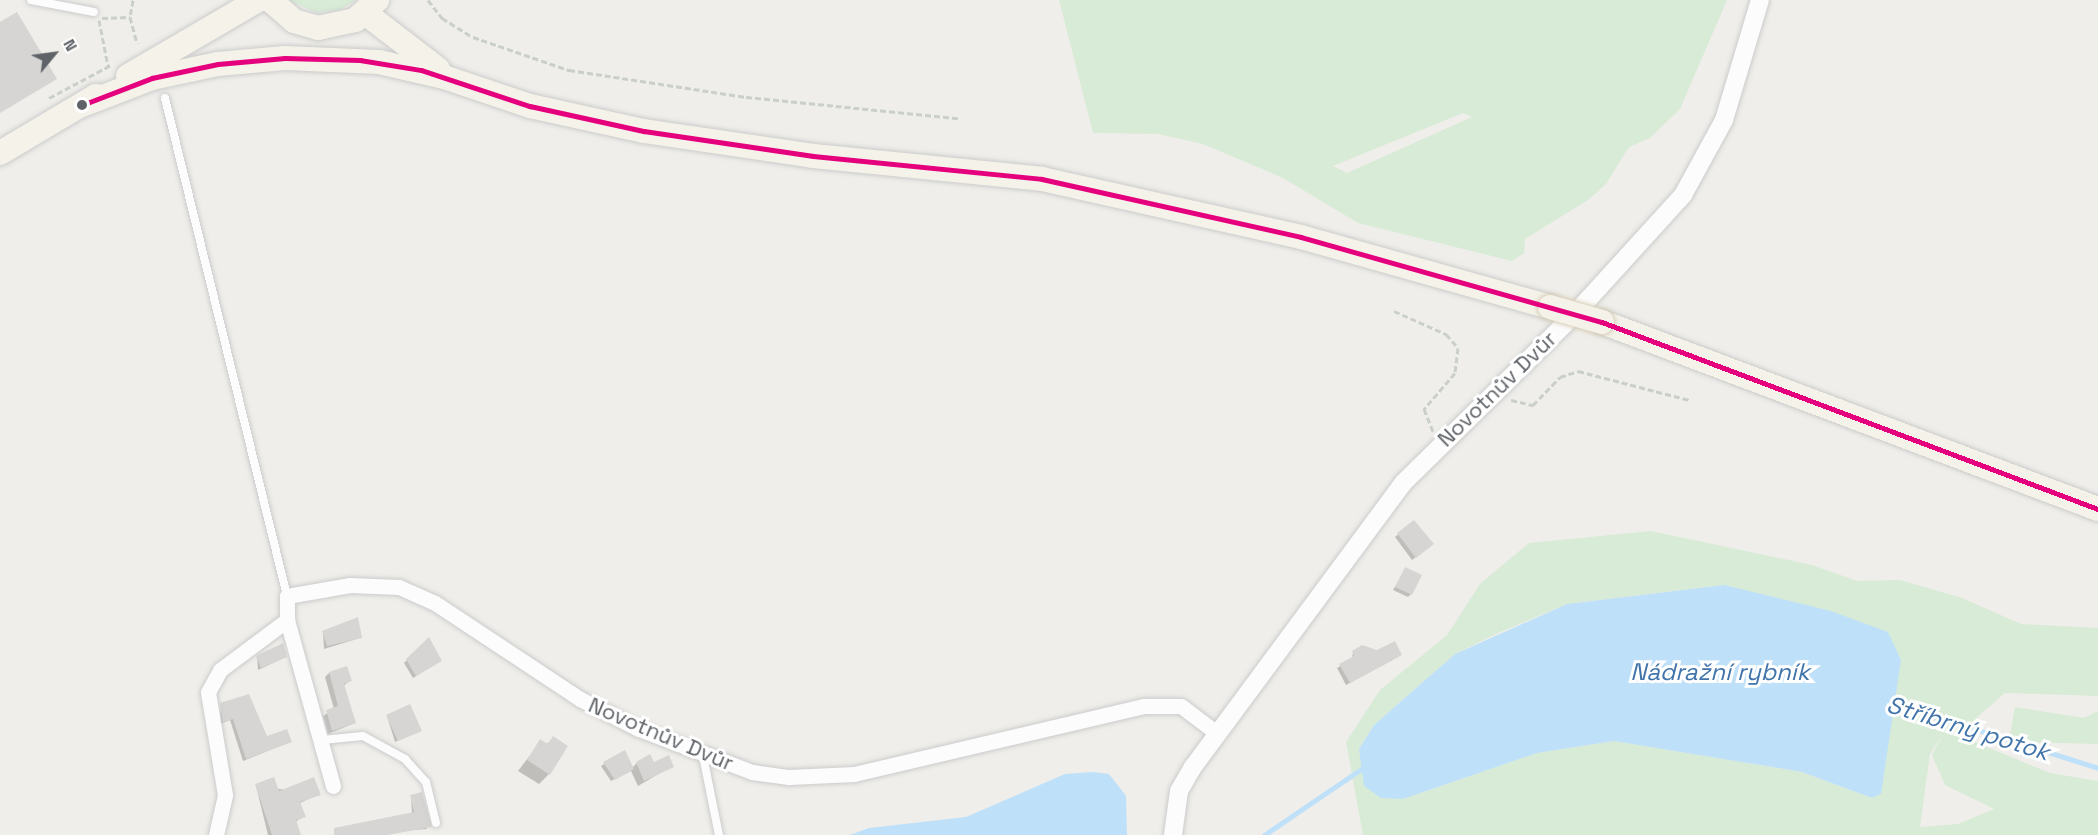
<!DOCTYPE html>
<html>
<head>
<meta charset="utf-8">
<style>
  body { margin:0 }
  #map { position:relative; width:2098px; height:835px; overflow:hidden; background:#efeeea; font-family:"Space Grotesk",sans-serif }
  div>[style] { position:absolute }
  .green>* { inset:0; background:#d8ebd6 }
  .water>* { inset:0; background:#bfe0f9 }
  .shadow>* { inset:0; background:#0003 }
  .stream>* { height:5px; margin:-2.5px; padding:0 2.5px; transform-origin:2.5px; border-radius:2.5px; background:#bfe0f9 }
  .building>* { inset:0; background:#d6d5d3 }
  .path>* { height:3px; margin-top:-1.5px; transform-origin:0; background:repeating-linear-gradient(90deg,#cacfcc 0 6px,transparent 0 9px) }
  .roads { filter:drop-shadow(0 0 2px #cbcccc) drop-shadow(0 0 2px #cbcccc) }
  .service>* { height:8px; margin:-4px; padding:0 4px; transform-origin:4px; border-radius:4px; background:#fdfcfc }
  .minor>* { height:15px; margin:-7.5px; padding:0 7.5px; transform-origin:7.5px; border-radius:7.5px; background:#fdfcfc }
  .tertiary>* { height:18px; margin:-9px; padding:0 9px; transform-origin:9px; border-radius:9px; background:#fdfcfc }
  .primary>* { height:24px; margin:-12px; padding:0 12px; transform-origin:12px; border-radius:12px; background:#f4f2e9 }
  .bridges { filter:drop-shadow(0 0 2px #d7ceb8) drop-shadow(0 0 2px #d7ceb8) }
  .primary-bridge>* { height:24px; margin:-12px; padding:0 12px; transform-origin:12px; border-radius:12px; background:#f4f2e9 }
  .bus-1>* { height:4.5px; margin:-2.25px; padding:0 2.25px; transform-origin:2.25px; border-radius:2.25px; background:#e5007d }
  .dots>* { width:16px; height:16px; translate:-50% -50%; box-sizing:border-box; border:3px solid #fff; border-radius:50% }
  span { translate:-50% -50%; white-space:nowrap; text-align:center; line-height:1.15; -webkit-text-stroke:6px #fff; paint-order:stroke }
  .street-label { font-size:22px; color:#5f6368 }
  .water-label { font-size:24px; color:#4174aa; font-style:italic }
  .north { position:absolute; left:24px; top:24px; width:60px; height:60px; -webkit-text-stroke:4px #fff; paint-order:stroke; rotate:61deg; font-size:16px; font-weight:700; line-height:24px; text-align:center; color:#5f6368 }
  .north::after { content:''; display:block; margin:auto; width:21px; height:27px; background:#5f6368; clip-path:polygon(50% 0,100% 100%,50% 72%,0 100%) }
</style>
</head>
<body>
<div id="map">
  <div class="green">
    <i style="clip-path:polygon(288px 0,356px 0,340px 10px,317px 13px)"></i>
    <i style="clip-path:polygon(evenodd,1059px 0,1727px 0,1680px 109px,1650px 138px,1629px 147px,1606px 184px,1588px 200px,1525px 239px,1524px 253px,1512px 261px,1358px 223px,1283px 178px,1203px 144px,1158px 134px,1093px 133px,1059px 0,1463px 113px,1472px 117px,1347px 173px,1333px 166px,1463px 113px)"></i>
    <i style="clip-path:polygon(evenodd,1651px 531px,1812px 565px,1857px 581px,1900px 580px,1962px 598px,2021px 624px,2098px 628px,2098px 696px,2005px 693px,1959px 733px,1950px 732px,2050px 773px,2098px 781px,2098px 835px,1363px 835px,1346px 742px,1380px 690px,1447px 635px,1480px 584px,1529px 543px,1651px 531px,1724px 585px,1775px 599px,1872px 798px,1802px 772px,1614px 741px,1537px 753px,1403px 799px,1359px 749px,1374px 725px,1455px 654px,1498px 633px,1567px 604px,1724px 585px,1651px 531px,1942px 735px,1932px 755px,1945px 785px,1994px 809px,1958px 824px,1920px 827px,1930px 754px,1942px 735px)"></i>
    <i style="clip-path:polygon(2015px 707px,2084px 718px,2098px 711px,2098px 744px,2020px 742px,2010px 735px)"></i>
  </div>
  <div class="water">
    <i style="clip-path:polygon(1724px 585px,1831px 611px,1888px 632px,1901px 660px,1881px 794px,1872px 798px,1802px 772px,1614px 741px,1537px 753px,1403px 799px,1381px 798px,1364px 786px,1359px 749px,1374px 725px,1455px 654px,1567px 604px)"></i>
    <i style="clip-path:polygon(1093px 772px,1109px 774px,1126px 796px,1127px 835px,850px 835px,869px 828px,966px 817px,1065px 774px)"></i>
  </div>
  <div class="shadow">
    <i style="clip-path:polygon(1413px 522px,1429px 547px,1412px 560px,1395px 537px)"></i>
    <i style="clip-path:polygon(1406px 569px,1411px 594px,1408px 597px,1393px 590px)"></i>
    <i style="clip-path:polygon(323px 633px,360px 638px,324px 649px)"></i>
    <i style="clip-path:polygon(428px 639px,437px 663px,413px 678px,404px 663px)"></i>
    <i style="clip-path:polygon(1353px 652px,1377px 652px,1398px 657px,1346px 685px,1337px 668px,1352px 659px)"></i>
    <i style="clip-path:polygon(257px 657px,286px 657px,258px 670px)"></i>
    <i style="clip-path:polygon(329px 673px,350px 681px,343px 686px,355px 723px,328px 734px,323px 716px,334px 709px,325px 677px)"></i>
    <i style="clip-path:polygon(221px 705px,266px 738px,290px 742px,243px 761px,230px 720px,220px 724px)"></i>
    <i style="clip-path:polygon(387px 716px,420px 730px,395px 742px)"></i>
    <i style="clip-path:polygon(553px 738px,549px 774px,539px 784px,518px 771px,541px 741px,547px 744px)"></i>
    <i style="clip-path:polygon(624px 752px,632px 768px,637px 763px,672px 766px,638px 786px,631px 771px,611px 781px,601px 766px)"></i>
    <i style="clip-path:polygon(256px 786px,319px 794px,298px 804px,304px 816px,295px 822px,298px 835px,268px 835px)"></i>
    <i style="clip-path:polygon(411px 796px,427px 829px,346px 835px,412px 814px)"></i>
  </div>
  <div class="stream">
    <i style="left:1889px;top:702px;width:219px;rotate:17.5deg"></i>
    <i style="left:1264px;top:835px;width:121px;rotate:-34.2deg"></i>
  </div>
  <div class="building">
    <i style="clip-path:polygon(17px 12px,57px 79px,0 113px,0 22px)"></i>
    <i style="clip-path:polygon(1414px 520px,1434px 544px,1416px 558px,1397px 533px)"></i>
    <i style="clip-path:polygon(1405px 567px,1422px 575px,1412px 595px,1395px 587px)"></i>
    <i style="clip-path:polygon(358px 617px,362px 638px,327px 646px,322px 631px)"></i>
    <i style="clip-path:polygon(429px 637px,442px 661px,416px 676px,406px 659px)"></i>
    <i style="clip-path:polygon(1395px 641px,1402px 655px,1350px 683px,1339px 664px,1354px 656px,1352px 651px,1362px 645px,1377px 650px)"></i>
    <i style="clip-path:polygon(283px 643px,287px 657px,261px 668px,256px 656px)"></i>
    <i style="clip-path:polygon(347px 666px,352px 681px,344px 684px,356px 723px,332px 731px,326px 710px,338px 706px,329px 672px)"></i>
    <i style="clip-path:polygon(249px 694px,267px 736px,287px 729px,292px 742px,246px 759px,233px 719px,223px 722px,220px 703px)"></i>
    <i style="clip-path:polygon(410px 704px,422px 731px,398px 741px,386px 715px)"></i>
    <i style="clip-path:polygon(553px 736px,568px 746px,550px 775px,527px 760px,540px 739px,548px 744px)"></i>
    <i style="clip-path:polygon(625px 750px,634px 769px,615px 780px,603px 762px)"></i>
    <i style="clip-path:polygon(650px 754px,654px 762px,669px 755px,674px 767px,644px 781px,636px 762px)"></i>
    <i style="clip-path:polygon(274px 777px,279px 791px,314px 777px,321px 795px,300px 802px,306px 817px,296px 820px,301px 835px,272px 835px,255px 784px)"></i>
    <i style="clip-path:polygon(422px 792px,432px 827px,387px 835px,334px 835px,334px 828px,414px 812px,410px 795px)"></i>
  </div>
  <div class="path">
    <i style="left:133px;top:0;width:17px;rotate:100deg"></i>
    <i style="left:130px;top:17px;width:27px;rotate:75deg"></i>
    <i style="left:428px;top:0;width:23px;rotate:52deg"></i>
    <i style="left:442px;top:18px;width:36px;rotate:32deg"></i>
    <i style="left:473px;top:37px;width:102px;rotate:19deg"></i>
    <i style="left:569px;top:70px;width:179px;rotate:8.7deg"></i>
    <i style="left:746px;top:97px;width:213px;rotate:5.7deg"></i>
    <i style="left:102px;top:18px;width:28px;rotate:-2deg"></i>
    <i style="left:99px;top:20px;width:47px;rotate:78.9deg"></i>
    <i style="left:49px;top:98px;width:70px;rotate:-28deg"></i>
    <i style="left:1394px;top:311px;width:57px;rotate:23.9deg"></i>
    <i style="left:1446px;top:334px;width:18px;rotate:49deg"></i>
    <i style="left:1458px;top:348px;width:25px;rotate:97deg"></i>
    <i style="left:1455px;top:373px;width:48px;rotate:130.7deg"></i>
    <i style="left:1424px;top:409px;width:24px;rotate:68deg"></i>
    <i style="left:1511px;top:400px;width:23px;rotate:13deg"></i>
    <i style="left:1533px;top:405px;width:39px;rotate:-46deg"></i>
    <i style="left:1560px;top:377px;width:19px;rotate:-18deg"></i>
    <i style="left:1578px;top:371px;width:115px;rotate:14.6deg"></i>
  </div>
  <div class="roads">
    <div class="service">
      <i style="left:31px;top:0;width:64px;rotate:10.8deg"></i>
      <i style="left:165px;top:98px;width:513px;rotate:76.23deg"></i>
      <i style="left:322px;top:740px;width:41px;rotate:-5.6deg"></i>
      <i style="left:363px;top:736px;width:48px;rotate:28.7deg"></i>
      <i style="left:405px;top:759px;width:31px;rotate:48deg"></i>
      <i style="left:426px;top:782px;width:42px;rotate:76.3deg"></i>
      <i style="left:703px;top:756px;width:81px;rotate:78.6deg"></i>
    </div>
    <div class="minor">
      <i style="left:333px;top:786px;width:172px;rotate:-105.5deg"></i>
      <i style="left:287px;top:620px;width:24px;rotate:-90deg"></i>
      <i style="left:287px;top:596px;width:64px;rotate:-9.9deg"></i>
      <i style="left:350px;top:585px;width:49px;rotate:2.3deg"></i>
      <i style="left:399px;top:587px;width:39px;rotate:24deg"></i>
      <i style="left:435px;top:603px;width:174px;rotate:33.5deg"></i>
      <i style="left:580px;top:699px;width:66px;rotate:27deg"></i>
      <i style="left:639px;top:729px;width:121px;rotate:20.8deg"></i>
      <i style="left:752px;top:772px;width:37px;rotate:8deg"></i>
      <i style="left:789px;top:777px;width:65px;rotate:-2.6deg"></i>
      <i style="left:854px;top:774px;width:297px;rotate:-13.2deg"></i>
      <i style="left:1143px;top:706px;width:38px"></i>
      <i style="left:1181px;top:706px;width:46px;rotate:37.1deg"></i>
      <i style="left:216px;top:835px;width:41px;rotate:-77.3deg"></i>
      <i style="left:225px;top:795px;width:104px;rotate:-99.4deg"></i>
      <i style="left:208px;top:692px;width:25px;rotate:-61deg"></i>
      <i style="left:220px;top:670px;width:84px;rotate:-36.7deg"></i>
    </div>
    <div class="tertiary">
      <i style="left:1173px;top:835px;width:44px;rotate:-82.2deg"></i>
      <i style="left:1179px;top:791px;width:28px;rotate:-60deg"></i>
      <i style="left:1193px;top:767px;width:353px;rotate:-53.5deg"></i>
      <i style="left:1403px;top:483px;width:238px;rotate:-44.5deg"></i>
      <i style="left:1573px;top:316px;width:164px;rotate:-47.7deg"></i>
      <i style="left:1683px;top:195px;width:85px;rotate:-61.3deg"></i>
      <i style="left:1724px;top:120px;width:125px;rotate:-73.3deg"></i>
    </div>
    <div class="primary">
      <i style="left:270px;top:0;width:32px;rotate:41deg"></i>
      <i style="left:294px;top:21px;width:25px;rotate:16deg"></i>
      <i style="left:318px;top:28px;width:38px;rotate:-12deg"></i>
      <i style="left:355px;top:20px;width:30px;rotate:-42deg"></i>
      <i style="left:365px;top:13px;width:92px;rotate:37.5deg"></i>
      <i style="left:128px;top:76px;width:151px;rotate:-30.3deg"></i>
      <i style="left:82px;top:105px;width:75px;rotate:-21.1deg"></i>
      <i style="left:152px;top:78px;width:67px;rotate:-12deg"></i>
      <i style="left:218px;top:64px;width:67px;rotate:-5.1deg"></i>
      <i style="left:285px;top:58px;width:94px;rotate:2.4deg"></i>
      <i style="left:379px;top:62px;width:67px;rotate:13deg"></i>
      <i style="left:444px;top:77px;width:91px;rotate:18.6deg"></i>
      <i style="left:530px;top:106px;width:117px;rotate:12.4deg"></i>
      <i style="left:644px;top:131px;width:171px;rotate:8.4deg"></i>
      <i style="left:813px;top:156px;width:230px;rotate:5.7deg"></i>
      <i style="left:1042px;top:179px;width:265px;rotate:12.6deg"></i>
      <i style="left:1301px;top:237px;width:259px;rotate:15.7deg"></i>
      <i style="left:0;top:153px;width:112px;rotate:-30.7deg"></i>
      <i style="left:1602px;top:322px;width:530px;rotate:20.66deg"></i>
    </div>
  </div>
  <div class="bridges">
    <div class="primary-bridge">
      <i style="left:1550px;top:307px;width:54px;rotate:16.1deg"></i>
    </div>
  </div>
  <div class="bus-1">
    <i style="left:82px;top:105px;width:75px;rotate:-21.1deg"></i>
    <i style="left:152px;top:78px;width:67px;rotate:-12deg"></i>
    <i style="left:218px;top:64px;width:67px;rotate:-5.1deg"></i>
    <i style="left:285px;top:58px;width:75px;rotate:1.5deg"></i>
    <i style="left:360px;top:60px;width:62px;rotate:9.3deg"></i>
    <i style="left:421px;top:70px;width:115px;rotate:18.3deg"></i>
    <i style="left:530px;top:106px;width:117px;rotate:12.4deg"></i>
    <i style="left:644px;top:131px;width:171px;rotate:8.4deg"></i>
    <i style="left:813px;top:156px;width:230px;rotate:5.7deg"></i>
    <i style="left:1042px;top:179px;width:265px;rotate:12.6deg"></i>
    <i style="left:1301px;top:237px;width:313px;rotate:15.8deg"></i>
    <i style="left:1602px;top:322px;width:530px;rotate:20.66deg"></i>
  </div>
  <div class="dots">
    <i style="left:82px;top:105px;background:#5f6368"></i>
  </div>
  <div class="street-label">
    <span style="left:1497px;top:389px;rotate:-44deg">Novotnův Dvůr</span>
    <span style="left:661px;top:734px;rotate:23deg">Novotnův Dvůr</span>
  </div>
  <div class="water-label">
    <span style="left:1720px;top:672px">Nádražní rybník</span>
    <span style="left:1968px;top:728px;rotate:17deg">Stříbrný potok</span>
  </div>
  <div class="north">N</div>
</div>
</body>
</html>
